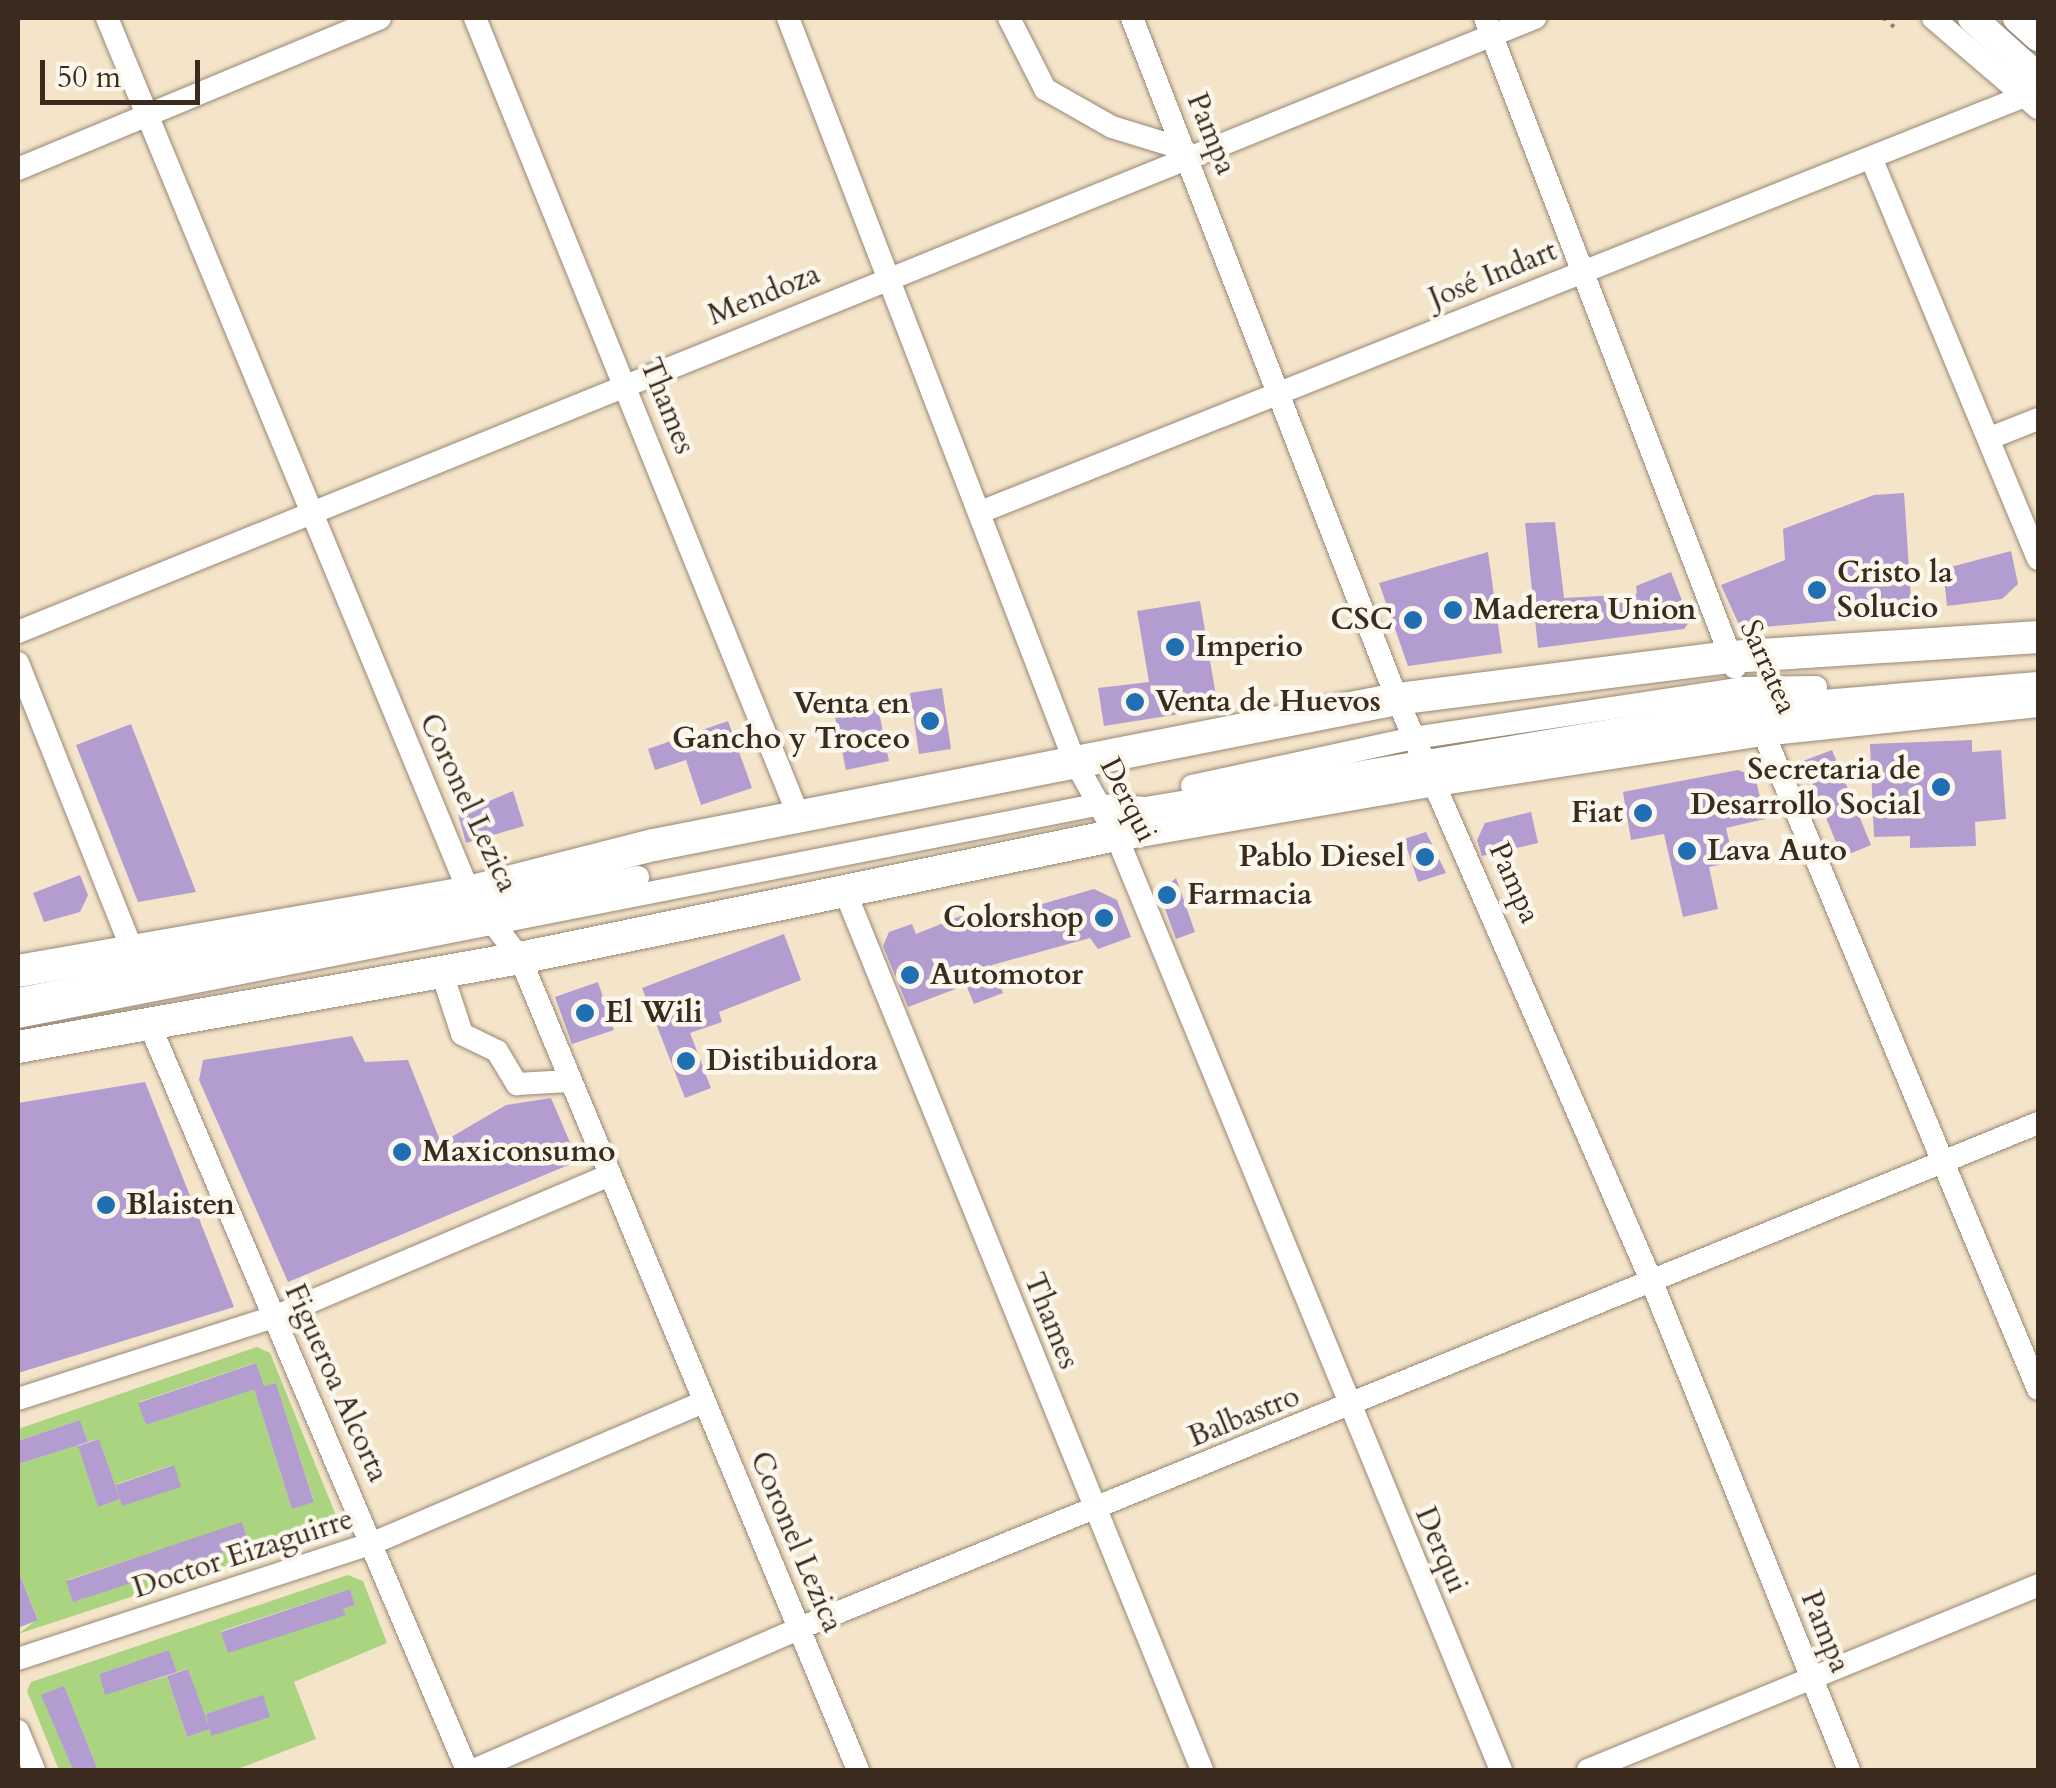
<!DOCTYPE html>
<html>
<head>
<meta charset="utf-8">
<style>
  body { margin:0 }
  #map { position:relative; width:2056px; height:1788px; overflow:hidden; background:#f4e4ca; font-family:Cardo,serif }
  div>[style] { position:absolute }
  .green>* { inset:0; background:#aad480 }
  .building>* { inset:0; background:#b39ccf }
  .path>* { height:4px; margin-top:-2px; transform-origin:0; background:repeating-linear-gradient(90deg,#988774 0 2.5px,transparent 0 10.5px) }
  .roads { filter:drop-shadow(0 0 2px #988774) drop-shadow(0 0 2px #988774) }
  .minor>* { height:22px; margin:-11px; padding:0 11px; transform-origin:11px; border-radius:11px; background:#fff }
  .major>* { height:28px; margin:-14px; padding:0 14px; transform-origin:14px; border-radius:14px; background:#fff }
  .highway>* { height:32px; margin:-16px; padding:0 16px; transform-origin:16px; border-radius:16px; background:#fff }
  .dots>* { width:28px; height:28px; translate:-50% -50%; box-sizing:border-box; border:5px solid #fbf7ec; border-radius:50% }
  span { translate:-50% -50%; white-space:nowrap; text-align:center; line-height:1.15; -webkit-text-stroke:9px #fbf7ec; paint-order:stroke }
  .street-label { font-size:30px; color:#3b2a1e }
  .poi-label { font-size:30px; color:#3b2a1e; font-weight:700 }
  .left { translate:0 -50%; text-align:left }
  .right { translate:-100% -50%; text-align:right }
  .frame { position:absolute; inset:0; border:20px solid #3b2a1e; pointer-events:none }
  .scale { position:absolute; left:40px; top:60px; width:160px; height:45px; box-sizing:border-box; border:5px solid #3b2a1e; border-top:0; padding-left:12px; font-size:30px; line-height:35px; white-space:nowrap; color:#3b2a1e; -webkit-text-stroke:8px #fbf7ec; paint-order:stroke }
</style>
</head>
<body>
<div id="map">
  <div class="green">
    <i style="clip-path:polygon(evenodd,257px 1347px,270px 1353px,337px 1518px,329px 1532px,18px 1634px,38px 1619px,18px 1571px,18px 1464px,78px 1445px,98px 1506px,120px 1499px,99px 1439px,88px 1442px,80px 1420px,18px 1441px,18px 1429px,257px 1347px,255px 1363px,254px 1389px,146px 1425px,139px 1402px,255px 1363px,257px 1347px,276px 1383px,314px 1501px,292px 1509px,254px 1389px,276px 1383px,257px 1347px,173px 1465px,180px 1487px,122px 1505px,117px 1484px,173px 1465px,257px 1347px,242px 1523px,249px 1544px,73px 1601px,67px 1580px,242px 1523px)"></i>
    <i style="clip-path:polygon(evenodd,348px 1575px,363px 1581px,387px 1643px,294px 1682px,316px 1739px,235px 1770px,98px 1770px,64px 1687px,42px 1696px,73px 1770px,59px 1770px,27px 1691px,31px 1682px,348px 1575px,350px 1589px,355px 1605px,343px 1609px,345px 1614px,228px 1652px,221px 1631px,350px 1589px,348px 1575px,169px 1650px,177px 1672px,188px 1669px,209px 1729px,187px 1737px,167px 1676px,105px 1694px,99px 1674px,169px 1650px,348px 1575px,262px 1696px,269px 1717px,211px 1735px,206px 1714px,262px 1696px)"></i>
  </div>
  <div class="building">
    <i style="clip-path:polygon(1904px 493px,1912px 614px,1741px 629px,1721px 585px,1785px 560px,1783px 529px,1874px 495px)"></i>
    <i style="clip-path:polygon(1555px 522px,1564px 598px,1637px 594px,1636px 586px,1671px 572px,1690px 621px,1684px 629px,1538px 648px,1525px 523px)"></i>
    <i style="clip-path:polygon(2011px 551px,2018px 584px,2002px 599px,1947px 606px,1943px 569px)"></i>
    <i style="clip-path:polygon(1488px 552px,1502px 653px,1408px 666px,1379px 583px)"></i>
    <i style="clip-path:polygon(1200px 601px,1218px 708px,1104px 726px,1098px 688px,1149px 682px,1137px 611px)"></i>
    <i style="clip-path:polygon(942px 688px,951px 749px,919px 754px,910px 693px)"></i>
    <i style="clip-path:polygon(878px 708px,889px 761px,846px 770px,835px 717px)"></i>
    <i style="clip-path:polygon(728px 721px,752px 788px,701px 805px,686px 760px,655px 770px,648px 749px)"></i>
    <i style="clip-path:polygon(131px 724px,196px 892px,138px 902px,76px 745px)"></i>
    <i style="clip-path:polygon(1972px 740px,1972px 752px,2001px 750px,2006px 819px,1975px 822px,1976px 846px,1910px 848px,1910px 836px,1874px 837px,1870px 744px)"></i>
    <i style="clip-path:polygon(1832px 750px,1871px 845px,1842px 857px,1803px 761px)"></i>
    <i style="clip-path:polygon(1738px 770px,1755px 776px,1765px 819px,1726px 828px,1734px 862px,1709px 867px,1718px 909px,1683px 917px,1664px 834px,1631px 840px,1623px 792px)"></i>
    <i style="clip-path:polygon(513px 791px,524px 826px,466px 843px,458px 814px)"></i>
    <i style="clip-path:polygon(1531px 812px,1538px 843px,1482px 856px,1477px 840px,1485px 823px)"></i>
    <i style="clip-path:polygon(1426px 832px,1446px 873px,1418px 882px,1404px 839px)"></i>
    <i style="clip-path:polygon(80px 875px,88px 895px,80px 912px,44px 922px,33px 893px)"></i>
    <i style="clip-path:polygon(1176px 878px,1195px 932px,1176px 939px,1159px 892px)"></i>
    <i style="clip-path:polygon(1094px 889px,1117px 900px,1131px 937px,1098px 949px,1090px 938px,992px 965px,1003px 993px,974px 1004px,966px 985px,908px 1007px,883px 946px,889px 932px,912px 924px,916px 934px,971px 912px,976px 923px)"></i>
    <i style="clip-path:polygon(784px 934px,801px 980px,719px 1012px,722px 1022px,690px 1033px,711px 1088px,685px 1098px,642px 988px)"></i>
    <i style="clip-path:polygon(598px 982px,614px 1030px,572px 1044px,555px 997px)"></i>
    <i style="clip-path:polygon(352px 1036px,365px 1062px,408px 1060px,441px 1143px,506px 1105px,551px 1098px,578px 1161px,288px 1282px,199px 1080px,203px 1060px)"></i>
    <i style="clip-path:polygon(145px 1082px,234px 1307px,18px 1373px,18px 1103px)"></i>
    <i style="clip-path:polygon(256px 1363px,264px 1386px,146px 1425px,138px 1403px)"></i>
    <i style="clip-path:polygon(276px 1383px,314px 1502px,292px 1509px,254px 1389px)"></i>
    <i style="clip-path:polygon(80px 1420px,88px 1442px,18px 1464px,18px 1441px)"></i>
    <i style="clip-path:polygon(99px 1439px,120px 1499px,98px 1507px,78px 1446px)"></i>
    <i style="clip-path:polygon(174px 1465px,181px 1487px,122px 1506px,116px 1485px)"></i>
    <i style="clip-path:polygon(242px 1522px,249px 1544px,73px 1602px,66px 1581px)"></i>
    <i style="clip-path:polygon(18px 1571px,38px 1620px,18px 1628px)"></i>
    <i style="clip-path:polygon(350px 1589px,355px 1605px,343px 1609px,346px 1615px,228px 1653px,221px 1632px)"></i>
    <i style="clip-path:polygon(169px 1650px,177px 1672px,105px 1695px,99px 1674px)"></i>
    <i style="clip-path:polygon(188px 1669px,210px 1729px,187px 1737px,167px 1676px)"></i>
    <i style="clip-path:polygon(64px 1686px,98px 1770px,73px 1770px,41px 1695px)"></i>
    <i style="clip-path:polygon(263px 1695px,270px 1717px,211px 1736px,206px 1714px)"></i>
  </div>
  <div class="path">
    <i style="left:1883px;top:18px;width:14px;rotate:39deg"></i>
    <i style="left:1894px;top:27px;width:13px;rotate:-135deg"></i>
  </div>
  <div class="roads">
    <div class="minor">
      <i style="left:107px;top:18px;width:946px;rotate:67.5deg"></i>
      <i style="left:469px;top:892px;width:83px;rotate:52.3deg"></i>
      <i style="left:520px;top:958px;width:880px;rotate:67.4deg"></i>
      <i style="left:475px;top:18px;width:864px;rotate:67.92deg"></i>
      <i style="left:788px;top:18px;width:795px;rotate:68.92deg"></i>
      <i style="left:1074px;top:760px;width:86px;rotate:60.8deg"></i>
      <i style="left:1116px;top:835px;width:1011px;rotate:67.62deg"></i>
      <i style="left:1009px;top:18px;width:80px;rotate:63.1deg"></i>
      <i style="left:1045px;top:89px;width:77px;rotate:29.6deg"></i>
      <i style="left:1112px;top:127px;width:75px;rotate:17deg"></i>
      <i style="left:1132px;top:18px;width:731px;rotate:68.74deg"></i>
      <i style="left:1397px;top:699px;width:634px;rotate:66.39deg"></i>
      <i style="left:1651px;top:1280px;width:528px;rotate:68deg"></i>
      <i style="left:1485px;top:18px;width:696px;rotate:68.96deg"></i>
      <i style="left:1933px;top:18px;width:138px;rotate:40.6deg"></i>
      <i style="left:1872px;top:160px;width:432px;rotate:67.4deg"></i>
      <i style="left:18px;top:169px;width:392px;rotate:-22.6deg"></i>
      <i style="left:1990px;top:438px;width:52px;rotate:-21.6deg"></i>
      <i style="left:983px;top:511px;width:1122px;rotate:-21.72deg"></i>
      <i style="left:18px;top:632px;width:1637px;rotate:-22.04deg"></i>
      <i style="left:18px;top:663px;width:309px;rotate:68.3deg"></i>
      <i style="left:1758px;top:720px;width:725px;rotate:67.29deg"></i>
      <i style="left:1192px;top:786px;width:227px;rotate:-12.2deg"></i>
      <i style="left:1414px;top:738px;width:333px;rotate:-8.6deg"></i>
      <i style="left:1743px;top:688px;width:73px;rotate:-0.8deg"></i>
      <i style="left:846px;top:894px;width:946px;rotate:67.88deg"></i>
      <i style="left:441px;top:970px;width:67px;rotate:71.8deg"></i>
      <i style="left:462px;top:1034px;width:39px;rotate:26deg"></i>
      <i style="left:497px;top:1051px;width:39px;rotate:59deg"></i>
      <i style="left:517px;top:1084px;width:52px;rotate:-3.3deg"></i>
      <i style="left:18px;top:999px;width:632px;rotate:-11.13deg"></i>
      <i style="left:18px;top:1017px;width:1099px;rotate:-11.13deg"></i>
      <i style="left:1096px;top:805px;width:50px;rotate:3.4deg"></i>
      <i style="left:1146px;top:808px;width:613px;rotate:-9.48deg"></i>
      <i style="left:1751px;top:707px;width:288px;rotate:-4.8deg"></i>
      <i style="left:148px;top:1021px;width:814px;rotate:66.93deg"></i>
      <i style="left:18px;top:1399px;width:269px;rotate:-17.8deg"></i>
      <i style="left:274px;top:1317px;width:363px;rotate:-22.9deg"></i>
      <i style="left:18px;top:1659px;width:373px;rotate:-18.1deg"></i>
      <i style="left:373px;top:1543px;width:360px;rotate:-23.1deg"></i>
      <i style="left:18px;top:1731px;width:42px;rotate:67.7deg"></i>
      <i style="left:474px;top:1770px;width:356px;rotate:-23.5deg"></i>
      <i style="left:800px;top:1628px;width:1337px;rotate:-22.19deg"></i>
      <i style="left:1588px;top:1770px;width:487px;rotate:-22.3deg"></i>
    </div>
    <div class="major">
      <i style="left:1972px;top:18px;width:89px;rotate:41.8deg"></i>
      <i style="left:2017px;top:18px;width:28px;rotate:42deg"></i>
    </div>
    <div class="highway">
      <i style="left:18px;top:971px;width:458px;rotate:-9.9deg"></i>
      <i style="left:469px;top:892px;width:191px;rotate:-14.3deg"></i>
      <i style="left:654px;top:845px;width:757px;rotate:-11.12deg"></i>
      <i style="left:1397px;top:699px;width:336px;rotate:-7.2deg"></i>
      <i style="left:1730px;top:657px;width:309px;rotate:-3.7deg"></i>
      <i style="left:18px;top:1047px;width:510px;rotate:-10.05deg"></i>
      <i style="left:520px;top:958px;width:609px;rotate:-11.66deg"></i>
      <i style="left:1116px;top:835px;width:324px;rotate:-9.8deg"></i>
      <i style="left:1435px;top:780px;width:332px;rotate:-8.7deg"></i>
      <i style="left:1763px;top:730px;width:277px;rotate:-6deg"></i>
    </div>
  </div>
  <div class="dots">
    <i style="left:1817px;top:590px;background:#1f6fb2"></i>
    <i style="left:1453px;top:610px;background:#1f6fb2"></i>
    <i style="left:1413px;top:620px;background:#1f6fb2"></i>
    <i style="left:1175px;top:647px;background:#1f6fb2"></i>
    <i style="left:1135px;top:702px;background:#1f6fb2"></i>
    <i style="left:930px;top:721px;background:#1f6fb2"></i>
    <i style="left:1941px;top:787px;background:#1f6fb2"></i>
    <i style="left:1643px;top:813px;background:#1f6fb2"></i>
    <i style="left:1687px;top:851px;background:#1f6fb2"></i>
    <i style="left:1425px;top:857px;background:#1f6fb2"></i>
    <i style="left:1167px;top:895px;background:#1f6fb2"></i>
    <i style="left:1104px;top:918px;background:#1f6fb2"></i>
    <i style="left:910px;top:975px;background:#1f6fb2"></i>
    <i style="left:585px;top:1013px;background:#1f6fb2"></i>
    <i style="left:686px;top:1061px;background:#1f6fb2"></i>
    <i style="left:402px;top:1152px;background:#1f6fb2"></i>
    <i style="left:106px;top:1205px;background:#1f6fb2"></i>
  </div>
  <div class="street-label">
    <span style="left:1211px;top:134px;rotate:68deg">Pampa</span>
    <span style="left:1493px;top:275px;rotate:-22deg">José Indart</span>
    <span style="left:764px;top:295px;rotate:-22deg">Mendoza</span>
    <span style="left:667px;top:406px;rotate:68deg">Thames</span>
    <span style="left:1768px;top:667px;rotate:66deg">Sarratea</span>
    <span style="left:1128px;top:800px;rotate:63deg">Derqui</span>
    <span style="left:468px;top:803px;rotate:65deg">Coronel Lezica</span>
    <span style="left:1514px;top:883px;rotate:66deg">Pampa</span>
    <span style="left:1051px;top:1321px;rotate:68deg">Thames</span>
    <span style="left:336px;top:1383px;rotate:66deg">Figueroa Alcorta</span>
    <span style="left:1244px;top:1417px;rotate:-22deg">Balbastro</span>
    <span style="left:796px;top:1542px;rotate:67deg">Coronel Lezica</span>
    <span style="left:1441px;top:1550px;rotate:67deg">Derqui</span>
    <span style="left:243px;top:1554px;rotate:-18deg">Doctor Eizaguirre</span>
    <span style="left:1825px;top:1632px;rotate:68deg">Pampa</span>
  </div>
  <div class="poi-label">
    <span class="left" style="left:1837px;top:590px">Cristo la<br>Solucio</span>
    <span class="left" style="left:1473px;top:610px">Maderera Union</span>
    <span class="right" style="left:1393px;top:620px">CSC</span>
    <span class="left" style="left:1195px;top:647px">Imperio</span>
    <span class="left" style="left:1155px;top:702px">Venta de Huevos</span>
    <span class="right" style="left:910px;top:721px">Venta en<br>Gancho y Troceo</span>
    <span class="right" style="left:1921px;top:787px">Secretaria de<br>Desarrollo Social</span>
    <span class="right" style="left:1623px;top:813px">Fiat</span>
    <span class="left" style="left:1707px;top:851px">Lava Auto</span>
    <span class="right" style="left:1405px;top:857px">Pablo Diesel</span>
    <span class="left" style="left:1187px;top:895px">Farmacia</span>
    <span class="right" style="left:1084px;top:918px">Colorshop</span>
    <span class="left" style="left:930px;top:975px">Automotor</span>
    <span class="left" style="left:605px;top:1013px">El Wili</span>
    <span class="left" style="left:706px;top:1061px">Distibuidora</span>
    <span class="left" style="left:422px;top:1152px">Maxiconsumo</span>
    <span class="left" style="left:126px;top:1205px">Blaisten</span>
  </div>
  <div class="frame"></div>
  <div class="scale">50 m</div>
</div>
</body>
</html>
